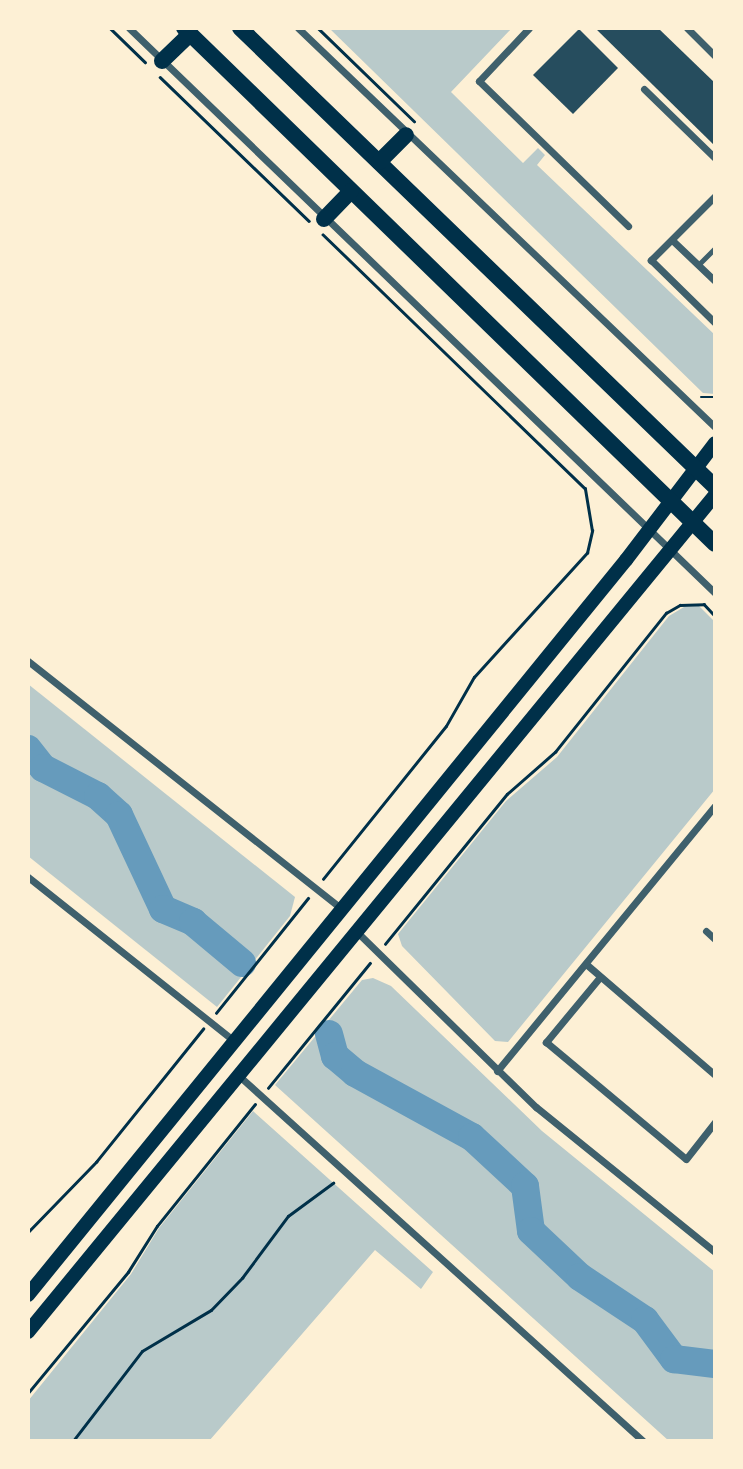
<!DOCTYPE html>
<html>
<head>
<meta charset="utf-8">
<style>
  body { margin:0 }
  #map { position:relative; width:743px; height:1469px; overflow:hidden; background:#fdf0d5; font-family:Ubuntu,sans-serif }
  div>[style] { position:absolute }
  .green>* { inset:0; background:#b9caca }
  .river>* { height:28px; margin:-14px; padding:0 14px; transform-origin:14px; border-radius:14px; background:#669bbc }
  .building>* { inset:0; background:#264d5e }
  .path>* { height:2.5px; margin:-1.25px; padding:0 1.25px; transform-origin:1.25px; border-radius:1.25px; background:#003049 }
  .service>* { height:5px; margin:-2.5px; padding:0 2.5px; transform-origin:2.5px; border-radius:2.5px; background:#3f606c }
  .minor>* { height:7px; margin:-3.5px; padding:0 3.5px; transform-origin:3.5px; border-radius:3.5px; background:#3f606c }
  .secondary>* { height:14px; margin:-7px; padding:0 7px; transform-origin:7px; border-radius:7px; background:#003049 }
  .primary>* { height:16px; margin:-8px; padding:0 8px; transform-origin:8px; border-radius:8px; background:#003049 }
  span { translate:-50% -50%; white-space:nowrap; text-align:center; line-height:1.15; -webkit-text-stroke:7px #fdf0d5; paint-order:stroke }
  .frame { position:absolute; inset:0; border:30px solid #fdf0d5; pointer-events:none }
</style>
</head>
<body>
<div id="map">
  <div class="green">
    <i style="clip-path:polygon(329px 28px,512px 28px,451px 92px,523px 163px,538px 148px,545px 155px,537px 165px,715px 335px,715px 394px,703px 393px)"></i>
    <i style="clip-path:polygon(699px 606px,715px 622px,715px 789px,508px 1042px,495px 1041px,402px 946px,398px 934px,506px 801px,557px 757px,669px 616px,684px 607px)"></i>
    <i style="clip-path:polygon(28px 684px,295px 897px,290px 916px,217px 1007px,28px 856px)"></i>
    <i style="clip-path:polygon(373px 978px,391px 986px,542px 1131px,715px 1272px,715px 1441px,669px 1441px,275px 1085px,362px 980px)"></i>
    <i style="clip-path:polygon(253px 1111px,433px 1272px,421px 1289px,375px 1250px,209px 1441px,28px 1441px,28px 1401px,131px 1274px,159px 1228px)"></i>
  </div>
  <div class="river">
    <i style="left:28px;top:749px;width:24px;rotate:52deg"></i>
    <i style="left:43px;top:768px;width:62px;rotate:27deg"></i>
    <i style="left:98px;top:796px;width:28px;rotate:42deg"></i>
    <i style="left:119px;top:815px;width:104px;rotate:64.9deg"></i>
    <i style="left:163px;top:909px;width:33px;rotate:23deg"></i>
    <i style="left:193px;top:922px;width:64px;rotate:39.9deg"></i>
    <i style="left:329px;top:1034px;width:23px;rotate:75deg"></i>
    <i style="left:335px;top:1056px;width:26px;rotate:40deg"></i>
    <i style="left:355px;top:1073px;width:133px;rotate:28.7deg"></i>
    <i style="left:472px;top:1137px;width:72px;rotate:42.8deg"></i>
    <i style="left:525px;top:1186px;width:45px;rotate:82.4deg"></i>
    <i style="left:531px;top:1231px;width:67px;rotate:43.2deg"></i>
    <i style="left:580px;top:1277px;width:78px;rotate:33.5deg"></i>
    <i style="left:645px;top:1320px;width:49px;rotate:53.4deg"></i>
    <i style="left:674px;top:1359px;width:41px;rotate:7deg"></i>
  </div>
  <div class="building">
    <i style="clip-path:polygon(595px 28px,658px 28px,715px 83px,715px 146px)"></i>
    <i style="clip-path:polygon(579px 29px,618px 68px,573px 114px,533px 75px)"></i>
  </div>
  <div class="path">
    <i style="left:110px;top:28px;width:49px;rotate:44.2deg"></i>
    <i style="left:318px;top:28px;width:134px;rotate:44.1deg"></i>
    <i style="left:160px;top:77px;width:207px;rotate:44deg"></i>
    <i style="left:701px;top:397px;width:14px"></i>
    <i style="left:323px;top:879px;width:196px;rotate:-51.2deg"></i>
    <i style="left:446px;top:726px;width:56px;rotate:-60.3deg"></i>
    <i style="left:474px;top:677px;width:168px;rotate:-47.7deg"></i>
    <i style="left:587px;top:553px;width:23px;rotate:-77deg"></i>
    <i style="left:592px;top:531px;width:43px;rotate:-99.5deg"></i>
    <i style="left:585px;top:489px;width:365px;rotate:-135.9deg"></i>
    <i style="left:385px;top:944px;width:193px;rotate:-50.9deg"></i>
    <i style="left:507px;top:794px;width:64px;rotate:-41.2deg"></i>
    <i style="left:555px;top:752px;width:178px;rotate:-51.4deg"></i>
    <i style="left:666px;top:613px;width:16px;rotate:-30deg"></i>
    <i style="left:680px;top:605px;width:24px;rotate:-2deg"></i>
    <i style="left:704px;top:604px;width:16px;rotate:47deg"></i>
    <i style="left:216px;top:1013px;width:147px;rotate:-51.3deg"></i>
    <i style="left:268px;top:1088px;width:161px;rotate:-50.8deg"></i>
    <i style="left:28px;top:1232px;width:98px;rotate:-45.8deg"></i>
    <i style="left:96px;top:1162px;width:171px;rotate:-51.2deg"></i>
    <i style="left:28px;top:1393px;width:157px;rotate:-50.4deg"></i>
    <i style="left:128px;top:1272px;width:54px;rotate:-57.8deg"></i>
    <i style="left:157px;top:1226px;width:156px;rotate:-51.2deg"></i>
    <i style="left:73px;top:1441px;width:113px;rotate:-52.5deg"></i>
    <i style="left:142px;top:1351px;width:80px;rotate:-30.7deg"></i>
    <i style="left:211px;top:1310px;width:45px;rotate:-45.9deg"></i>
    <i style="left:242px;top:1278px;width:77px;rotate:-53.4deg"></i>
    <i style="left:288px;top:1216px;width:56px;rotate:-36.3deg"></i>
  </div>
  <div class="service">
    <i style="left:698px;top:265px;width:24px;rotate:-45deg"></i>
  </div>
  <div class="minor">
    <i style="left:129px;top:28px;width:814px;rotate:43.95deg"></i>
    <i style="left:298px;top:28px;width:577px;rotate:43.74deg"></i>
    <i style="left:529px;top:28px;width:73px;rotate:133.3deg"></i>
    <i style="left:479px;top:81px;width:208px;rotate:44.2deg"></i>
    <i style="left:687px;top:28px;width:40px;rotate:45deg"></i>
    <i style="left:644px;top:89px;width:99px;rotate:44.2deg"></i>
    <i style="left:715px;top:196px;width:91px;rotate:135deg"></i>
    <i style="left:651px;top:260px;width:90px;rotate:44.5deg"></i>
    <i style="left:672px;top:240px;width:59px;rotate:43.6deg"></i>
    <i style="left:28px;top:661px;width:400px;rotate:38.3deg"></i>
    <i style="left:28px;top:877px;width:263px;rotate:38.5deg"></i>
    <i style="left:356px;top:931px;width:252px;rotate:44.4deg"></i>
    <i style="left:536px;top:1107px;width:230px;rotate:39deg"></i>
    <i style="left:706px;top:931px;width:12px;rotate:42deg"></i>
    <i style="left:586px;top:964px;width:170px;rotate:40.7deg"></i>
    <i style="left:600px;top:977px;width:85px;rotate:129.7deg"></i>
    <i style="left:546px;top:1042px;width:182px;rotate:39.9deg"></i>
    <i style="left:686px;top:1159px;width:47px;rotate:-51.9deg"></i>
    <i style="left:497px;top:1071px;width:343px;rotate:-50.6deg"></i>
    <i style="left:238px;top:1075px;width:546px;rotate:42.1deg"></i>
  </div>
  <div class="secondary">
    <i style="left:28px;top:1295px;width:948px;rotate:-50.87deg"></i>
    <i style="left:626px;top:560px;width:147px;rotate:-52.7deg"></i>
    <i style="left:28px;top:1332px;width:1083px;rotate:-50.62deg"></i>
  </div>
  <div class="primary">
    <i style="left:184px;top:28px;width:740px;rotate:44.18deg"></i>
    <i style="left:240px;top:28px;width:661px;rotate:44.02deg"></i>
    <i style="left:162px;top:61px;width:39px;rotate:-44deg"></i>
    <i style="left:379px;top:162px;width:38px;rotate:-45deg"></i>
    <i style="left:324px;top:219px;width:39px;rotate:-46deg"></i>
  </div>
  <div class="frame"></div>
</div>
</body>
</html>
